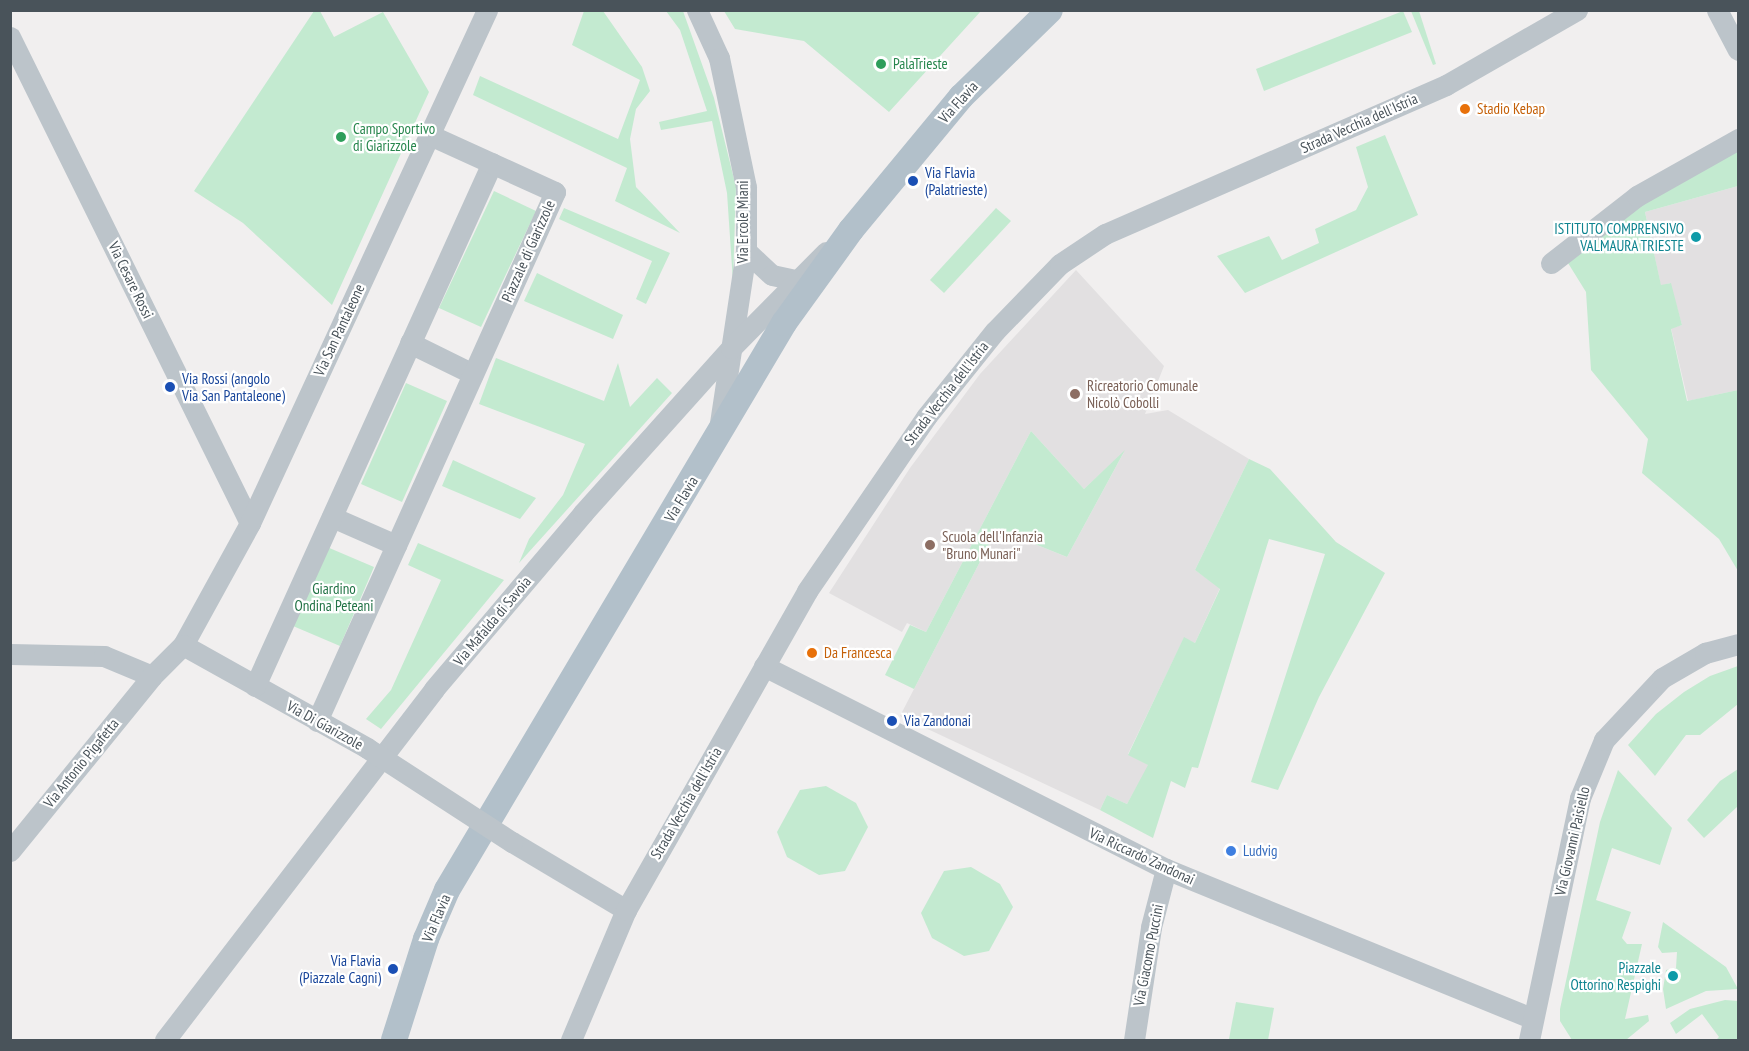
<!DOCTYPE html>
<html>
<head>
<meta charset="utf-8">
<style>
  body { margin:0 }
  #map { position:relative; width:1749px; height:1051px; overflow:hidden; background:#f1efef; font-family:"PT Sans Narrow",sans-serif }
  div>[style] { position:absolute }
  .education>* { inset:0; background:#e2e0e1 }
  .green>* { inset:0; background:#c3ead0 }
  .minor>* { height:21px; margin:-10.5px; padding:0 10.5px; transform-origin:10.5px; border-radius:10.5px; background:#bcc4ca }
  .major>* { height:26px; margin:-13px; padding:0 13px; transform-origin:13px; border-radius:13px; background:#b2c0ca }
  .minor-bridge>* { height:21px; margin:-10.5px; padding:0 10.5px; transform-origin:10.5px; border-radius:10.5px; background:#bcc4ca }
  .dots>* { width:16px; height:16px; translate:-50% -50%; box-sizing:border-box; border:3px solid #fff; border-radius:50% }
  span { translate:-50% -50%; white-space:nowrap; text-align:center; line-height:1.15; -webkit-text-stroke:4.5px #fff; paint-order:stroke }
  .leisure-label { font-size:15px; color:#27864d }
  .left { translate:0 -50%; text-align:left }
  .street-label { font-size:15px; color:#49535a }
  .food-label { font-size:15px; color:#c56008 }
  .transit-label { font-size:15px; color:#164399 }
  .right { translate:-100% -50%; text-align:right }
  .culture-label { font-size:15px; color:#0d838f }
  .education-label { font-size:15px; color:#785e54 }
  .park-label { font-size:15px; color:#227346 }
  .shop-label { font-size:15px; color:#366cbe }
  .frame { position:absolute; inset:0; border:12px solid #49535a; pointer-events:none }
</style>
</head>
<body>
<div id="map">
  <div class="education">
    <i style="clip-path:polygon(1738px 186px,1738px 390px,1688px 401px,1671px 328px,1682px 325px,1670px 283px,1661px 286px,1645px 212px)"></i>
    <i style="clip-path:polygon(1076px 270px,1164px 366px,1145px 414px,1168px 410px,1249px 459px,1195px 570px,1220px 588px,1195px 643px,1184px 638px,1128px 754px,1149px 765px,1127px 804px,1107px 795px,1100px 810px,900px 716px,997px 529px,1067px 557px,1124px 452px,1084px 489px,1031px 431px,926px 632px,907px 623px,902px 632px,829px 593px,910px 468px,980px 374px)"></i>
  </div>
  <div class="green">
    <i style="clip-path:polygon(314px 11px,320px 11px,334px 37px,383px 12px,429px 92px,332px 305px,243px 223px,194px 191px)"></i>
    <i style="clip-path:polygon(584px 11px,603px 11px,642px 67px,650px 91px,636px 109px,630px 139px,636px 187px,680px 233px,615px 201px,627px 168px,473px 95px,480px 76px,618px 139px,640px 80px,572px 45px)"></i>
    <i style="clip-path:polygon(666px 11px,683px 11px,714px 98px,736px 187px,733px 282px,727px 193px,712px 121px,661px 130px,659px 122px,707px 111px,680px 30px)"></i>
    <i style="clip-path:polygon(724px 11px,981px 11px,889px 112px,804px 41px,735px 29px)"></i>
    <i style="clip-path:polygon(1403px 11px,1412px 32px,1264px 91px,1256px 69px)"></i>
    <i style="clip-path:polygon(1411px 11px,1419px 11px,1436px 64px,1433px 65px)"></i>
    <i style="clip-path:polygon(1385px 135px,1418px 215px,1245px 293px,1217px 256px,1269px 236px,1282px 260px,1319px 243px,1315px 229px,1356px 210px,1368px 187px,1356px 147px)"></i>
    <i style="clip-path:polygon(1738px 149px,1738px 186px,1645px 212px,1661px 285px,1671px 283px,1682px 325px,1671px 329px,1687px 401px,1738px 390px,1738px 571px,1719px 539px,1642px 473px,1648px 439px,1591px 370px,1586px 292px,1568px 263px,1646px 202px)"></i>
    <i style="clip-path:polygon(494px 191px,536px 211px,481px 327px,439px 308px)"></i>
    <i style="clip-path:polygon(564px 208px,670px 253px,646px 304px,636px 299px,652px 261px,559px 219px)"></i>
    <i style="clip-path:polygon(996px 208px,1011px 221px,944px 293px,930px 280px)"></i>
    <i style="clip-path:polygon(537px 273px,623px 315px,613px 339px,524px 301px)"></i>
    <i style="clip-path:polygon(496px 358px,604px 401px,618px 363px,630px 407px,657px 378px,672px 393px,519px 563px,529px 539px,563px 495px,585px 444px,479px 404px)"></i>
    <i style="clip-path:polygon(406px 383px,447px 401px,402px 502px,361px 484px)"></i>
    <i style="clip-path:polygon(1031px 431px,1084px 489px,1125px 450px,1067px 557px,997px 529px,914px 689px,885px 675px,910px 625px,926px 632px)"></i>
    <i style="clip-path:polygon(1249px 459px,1270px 469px,1336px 542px,1385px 573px,1319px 697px,1278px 790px,1251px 782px,1325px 554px,1269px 539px,1198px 768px,1192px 767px,1185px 788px,1171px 781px,1153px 838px,1100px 810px,1107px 795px,1127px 804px,1148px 765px,1128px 755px,1184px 637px,1195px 643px,1220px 589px,1195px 570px)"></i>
    <i style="clip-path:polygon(453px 460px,536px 498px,520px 519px,442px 486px)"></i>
    <i style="clip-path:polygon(418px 543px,504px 580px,381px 729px,366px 719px,391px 690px,441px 580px,408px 565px)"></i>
    <i style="clip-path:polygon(327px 547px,374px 567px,340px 646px,293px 626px)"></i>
    <i style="clip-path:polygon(1738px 666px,1738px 704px,1700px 735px,1686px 735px,1655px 776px,1628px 745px,1656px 714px,1684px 692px,1710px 676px)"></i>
    <i style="clip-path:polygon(1738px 769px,1738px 806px,1704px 838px,1687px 820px,1720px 781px)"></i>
    <i style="clip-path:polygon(1618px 770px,1672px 828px,1660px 865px,1612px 848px,1596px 900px,1631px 912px,1622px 938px,1627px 944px,1642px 944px,1625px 1019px,1648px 1015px,1649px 1021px,1626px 1040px,1572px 1040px,1560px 1021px,1560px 1009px,1600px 822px)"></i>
    <i style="clip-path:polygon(826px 786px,856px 803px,868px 827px,845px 871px,819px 875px,787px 857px,777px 832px,800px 790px)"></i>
    <i style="clip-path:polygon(971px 867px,1000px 884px,1013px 907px,989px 951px,964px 956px,932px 938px,921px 913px,944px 871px)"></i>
    <i style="clip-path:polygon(1663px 922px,1726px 967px,1738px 989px,1706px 991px,1666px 1009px,1663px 989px,1666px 970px,1676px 968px,1677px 952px,1662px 953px,1658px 947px)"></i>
    <i style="clip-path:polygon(1725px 1000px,1738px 1001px,1738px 1040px,1716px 1040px,1719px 1037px,1702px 1014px,1676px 1034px,1670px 1023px,1690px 1009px)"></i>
    <i style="clip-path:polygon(1236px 1002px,1274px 1008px,1268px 1040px,1229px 1039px)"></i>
  </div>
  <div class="minor">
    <i style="left:697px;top:10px;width:53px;rotate:65.4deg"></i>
    <i style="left:719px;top:58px;width:132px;rotate:78.2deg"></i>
    <i style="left:746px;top:187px;width:64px;rotate:90deg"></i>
    <i style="left:746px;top:251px;width:180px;rotate:98.6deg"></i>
    <i style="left:1717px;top:10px;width:45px;rotate:62.3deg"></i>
    <i style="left:10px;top:37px;width:542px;rotate:63.72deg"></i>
    <i style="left:746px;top:251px;width:35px;rotate:43deg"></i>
    <i style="left:772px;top:275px;width:25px;rotate:12deg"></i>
    <i style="left:1551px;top:263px;width:109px;rotate:-37.9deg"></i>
    <i style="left:1637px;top:196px;width:116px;rotate:-29.4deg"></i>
    <i style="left:410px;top:343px;width:70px;rotate:26.2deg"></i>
    <i style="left:332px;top:517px;width:70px;rotate:23.6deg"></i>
    <i style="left:183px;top:645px;width:139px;rotate:-61.2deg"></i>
    <i style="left:250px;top:523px;width:565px;rotate:-65.2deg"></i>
    <i style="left:10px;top:654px;width:94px;rotate:1.2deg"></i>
    <i style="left:104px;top:656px;width:52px;rotate:22.6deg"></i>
    <i style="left:152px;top:676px;width:44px;rotate:-45deg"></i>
    <i style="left:183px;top:645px;width:211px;rotate:29.2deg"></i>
    <i style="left:764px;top:666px;width:450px;rotate:26.8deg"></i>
    <i style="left:1166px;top:869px;width:396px;rotate:22.2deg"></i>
    <i style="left:255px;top:686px;width:574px;rotate:-65.62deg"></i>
    <i style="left:317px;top:721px;width:580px;rotate:-65.78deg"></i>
    <i style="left:555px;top:192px;width:137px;rotate:-155.5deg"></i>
    <i style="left:512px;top:842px;width:133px;rotate:30.8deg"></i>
    <i style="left:10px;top:851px;width:225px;rotate:-50.9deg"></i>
    <i style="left:165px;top:1040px;width:442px;rotate:-52.5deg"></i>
    <i style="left:434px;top:689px;width:231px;rotate:-49.7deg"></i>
    <i style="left:583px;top:513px;width:222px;rotate:-48.1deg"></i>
    <i style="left:731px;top:348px;width:135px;rotate:-45.3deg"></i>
    <i style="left:571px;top:1040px;width:141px;rotate:-67.1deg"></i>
    <i style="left:626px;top:910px;width:367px;rotate:-60.4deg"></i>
    <i style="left:807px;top:591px;width:211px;rotate:-55.6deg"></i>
    <i style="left:926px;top:417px;width:110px;rotate:-51.3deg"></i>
    <i style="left:995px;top:331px;width:93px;rotate:-45.9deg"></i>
    <i style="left:1060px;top:264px;width:54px;rotate:-33.7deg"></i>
    <i style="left:1105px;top:234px;width:372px;rotate:-23.6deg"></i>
    <i style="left:1446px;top:85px;width:151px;rotate:-29.8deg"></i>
    <i style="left:1134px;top:1040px;width:114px;rotate:-81.4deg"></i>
    <i style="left:1151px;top:927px;width:60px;rotate:-75.5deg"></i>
    <i style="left:1529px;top:1040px;width:247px;rotate:-78.1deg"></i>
    <i style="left:1580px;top:798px;width:63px;rotate:-67.5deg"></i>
    <i style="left:1604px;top:740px;width:85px;rotate:-46.9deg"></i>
    <i style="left:1662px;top:678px;width:50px;rotate:-30.2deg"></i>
    <i style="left:1705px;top:653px;width:34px;rotate:-15deg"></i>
  </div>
  <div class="major">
    <i style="left:394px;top:1040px;width:106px;rotate:-72.4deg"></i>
    <i style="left:426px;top:939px;width:53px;rotate:-66.8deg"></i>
    <i style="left:447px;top:890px;width:660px;rotate:-59.27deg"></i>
    <i style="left:784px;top:323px;width:115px;rotate:-54.2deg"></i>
    <i style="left:851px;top:230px;width:173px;rotate:-50.4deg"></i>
    <i style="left:961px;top:97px;width:124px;rotate:-44.3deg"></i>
  </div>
  <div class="minor-bridge">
    <i style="left:367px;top:748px;width:173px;rotate:33deg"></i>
  </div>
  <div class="dots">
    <i style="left:881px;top:64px;background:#2e9e5b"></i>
    <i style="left:1465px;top:109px;background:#e8710a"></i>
    <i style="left:341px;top:137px;background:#2e9e5b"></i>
    <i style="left:913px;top:181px;background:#1a4fb4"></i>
    <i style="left:1696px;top:237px;background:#0f9aa8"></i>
    <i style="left:170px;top:387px;background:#1a4fb4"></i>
    <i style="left:1075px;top:394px;background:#8d6e63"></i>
    <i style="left:930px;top:545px;background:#8d6e63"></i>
    <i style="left:812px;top:653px;background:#e8710a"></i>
    <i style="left:892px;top:721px;background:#1a4fb4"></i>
    <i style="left:1231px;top:851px;background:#3f7fe0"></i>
    <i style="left:393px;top:969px;background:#1a4fb4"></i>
    <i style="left:1673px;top:976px;background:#0f9aa8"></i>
  </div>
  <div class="leisure-label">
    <span class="left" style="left:893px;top:64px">PalaTrieste</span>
    <span class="left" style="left:353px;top:137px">Campo Sportivo<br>di Giarizzole</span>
  </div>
  <div class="street-label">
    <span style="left:958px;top:102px;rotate:-48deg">Via Flavia</span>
    <span style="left:1359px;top:123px;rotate:-24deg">Strada Vecchia dell'Istria</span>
    <span style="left:743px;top:222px;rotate:-90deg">Via Ercole Miani</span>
    <span style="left:528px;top:251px;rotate:-66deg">Piazzale di Giarizzole</span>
    <span style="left:131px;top:280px;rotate:64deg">Via Cesare Rossi</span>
    <span style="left:339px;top:330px;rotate:-65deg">Via San Pantaleone</span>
    <span style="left:946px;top:393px;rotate:-52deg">Strada Vecchia dell'Istria</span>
    <span style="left:681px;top:499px;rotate:-59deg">Via Flavia</span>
    <span style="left:492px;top:621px;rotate:-50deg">Via Mafalda di Savoia</span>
    <span style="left:325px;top:725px;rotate:29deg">Via Di Giarizzole</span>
    <span style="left:81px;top:763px;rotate:-51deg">Via Antonio Pigafetta</span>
    <span style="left:686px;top:803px;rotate:-60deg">Strada Vecchia dell'Istria</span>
    <span style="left:1572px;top:841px;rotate:-77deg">Via Giovanni Paisiello</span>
    <span style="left:1142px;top:856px;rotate:25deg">Via Riccardo Zandonai</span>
    <span style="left:436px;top:918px;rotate:-67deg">Via Flavia</span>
    <span style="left:1148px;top:955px;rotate:-79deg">Via Giacomo Puccini</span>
  </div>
  <div class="food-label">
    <span class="left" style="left:1477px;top:109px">Stadio Kebap</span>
    <span class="left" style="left:824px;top:653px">Da Francesca</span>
  </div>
  <div class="transit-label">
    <span class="left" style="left:925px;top:181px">Via Flavia<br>(Palatrieste)</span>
    <span class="left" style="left:182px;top:387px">Via Rossi (angolo<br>Via San Pantaleone)</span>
    <span class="left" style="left:904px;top:721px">Via Zandonai</span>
    <span class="right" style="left:381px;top:969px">Via Flavia<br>(Piazzale Cagni)</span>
  </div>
  <div class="culture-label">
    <span class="right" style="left:1684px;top:237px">ISTITUTO COMPRENSIVO<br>VALMAURA TRIESTE</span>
    <span class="right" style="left:1661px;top:976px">Piazzale<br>Ottorino Respighi</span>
  </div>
  <div class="education-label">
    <span class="left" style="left:1087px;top:394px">Ricreatorio Comunale<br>Nicolò Cobolli</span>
    <span class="left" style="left:942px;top:545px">Scuola dell'Infanzia<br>"Bruno Munari"</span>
  </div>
  <div class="park-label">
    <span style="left:334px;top:597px">Giardino<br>Ondina Peteani</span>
  </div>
  <div class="shop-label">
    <span class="left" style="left:1243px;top:851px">Ludvig</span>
  </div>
  <div class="frame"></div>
</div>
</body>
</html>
